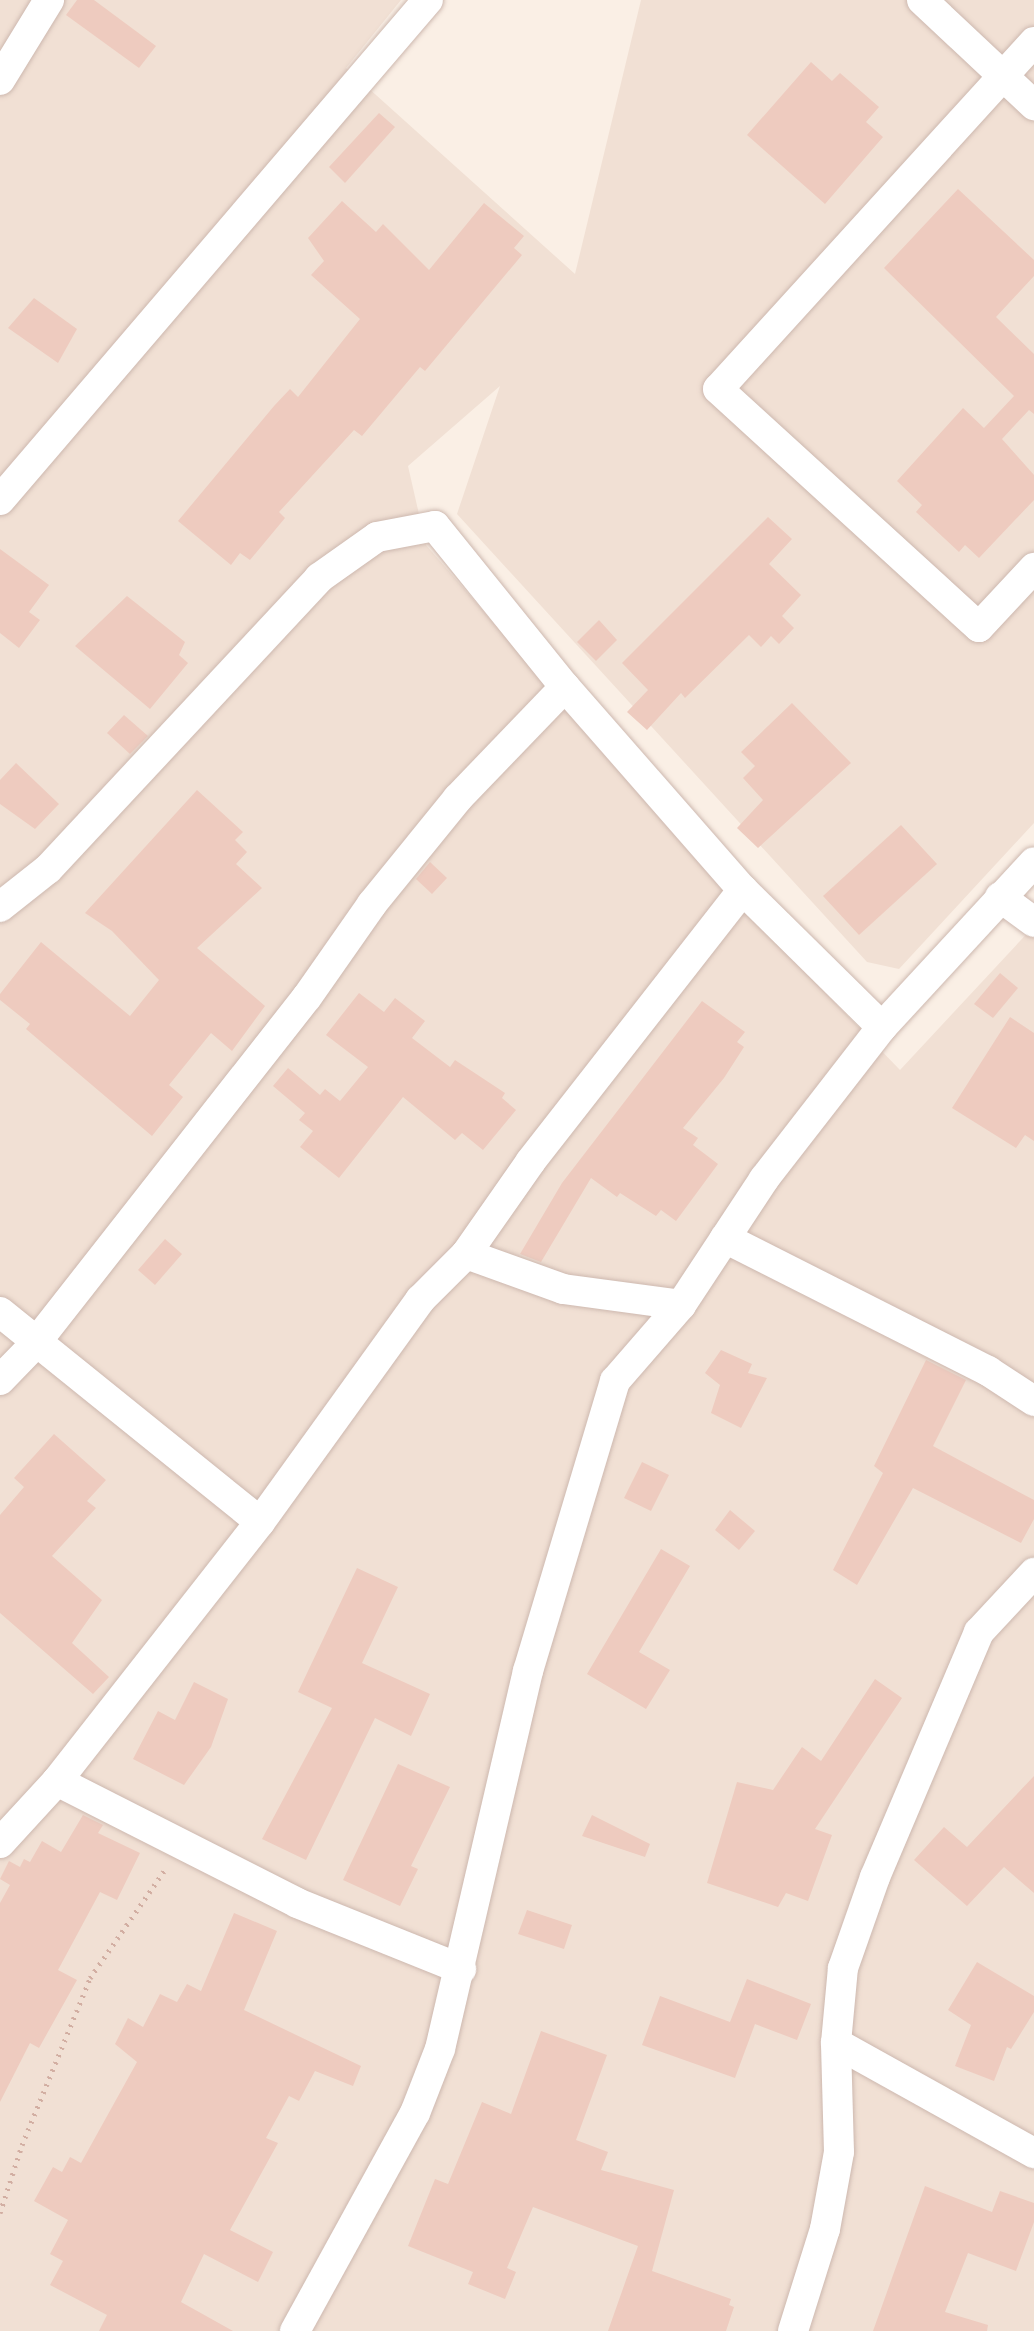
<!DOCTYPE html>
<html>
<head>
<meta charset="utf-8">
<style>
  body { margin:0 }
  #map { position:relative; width:1034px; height:2331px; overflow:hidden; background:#faefe5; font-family:"Golos Text",sans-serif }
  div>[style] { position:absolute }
  .residential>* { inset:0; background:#f1e0d4 }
  .building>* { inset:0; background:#eecbbf }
  .path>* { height:5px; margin-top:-2.5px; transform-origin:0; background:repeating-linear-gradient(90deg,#d2aea2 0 2px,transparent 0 8px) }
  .roads { filter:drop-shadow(0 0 2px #cdb8af) drop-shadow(0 0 2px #cdb8af) }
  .street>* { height:30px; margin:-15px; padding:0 15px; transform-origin:15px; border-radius:15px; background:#fff }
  span { translate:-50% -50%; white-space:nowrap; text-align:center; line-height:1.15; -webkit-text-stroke:6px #fef4eb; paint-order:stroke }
</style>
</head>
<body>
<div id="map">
  <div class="residential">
    <i style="clip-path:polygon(0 0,401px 0,346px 68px,575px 274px,641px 0,1034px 0,1034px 823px,899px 969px,867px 962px,457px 514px,500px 386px,408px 466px,426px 545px,725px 889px,900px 1070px,1034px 926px,1034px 2331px,0 2331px)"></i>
  </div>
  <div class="building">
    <i style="clip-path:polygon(77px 0,94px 0,156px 46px,139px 68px,66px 15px)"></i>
    <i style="clip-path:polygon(811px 62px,832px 81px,840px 73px,879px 107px,866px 122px,883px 137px,825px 204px,747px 135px)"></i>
    <i style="clip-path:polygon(379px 113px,395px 127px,345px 183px,329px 167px)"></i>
    <i style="clip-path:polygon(958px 189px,1034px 260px,1034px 276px,996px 317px,1034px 354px,1034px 414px,1029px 410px,1002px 439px,1034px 475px,1034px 500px,979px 558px,965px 545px,959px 552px,916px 512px,922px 505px,897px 481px,963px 408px,984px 428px,1014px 396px,884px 268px)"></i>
    <i style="clip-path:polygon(342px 201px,376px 232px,383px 224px,429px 270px,484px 203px,524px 236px,514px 248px,522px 255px,425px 371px,420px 367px,362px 436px,354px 430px,279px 512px,285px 518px,250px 560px,240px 553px,231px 565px,178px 521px,274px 406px,290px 389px,298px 397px,360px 319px,311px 275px,324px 261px,308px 238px)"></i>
    <i style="clip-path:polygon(34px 298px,77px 329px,58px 363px,8px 328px)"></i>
    <i style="clip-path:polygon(768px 517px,792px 539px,769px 564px,801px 595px,782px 616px,794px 628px,779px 644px,771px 636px,761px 647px,749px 635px,685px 698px,681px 693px,647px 730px,627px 712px,648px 690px,622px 663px)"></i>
    <i style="clip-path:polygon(0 549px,49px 585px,29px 612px,40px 620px,19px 648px,0 633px)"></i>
    <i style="clip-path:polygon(127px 596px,185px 642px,179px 655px,188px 663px,150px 709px,75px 646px)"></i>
    <i style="clip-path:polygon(599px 620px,617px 640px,596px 661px,577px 642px)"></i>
    <i style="clip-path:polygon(792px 703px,851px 763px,758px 848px,737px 828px,763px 800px,743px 778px,755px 766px,741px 752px)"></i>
    <i style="clip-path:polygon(124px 715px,148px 736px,130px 754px,107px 733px)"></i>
    <i style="clip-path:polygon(16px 763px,59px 804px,35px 829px,0 804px,0 780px)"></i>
    <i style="clip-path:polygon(197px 790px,243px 832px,235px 840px,247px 852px,236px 864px,262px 888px,197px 948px,265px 1006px,232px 1051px,211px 1033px,169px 1085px,183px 1097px,152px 1136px,26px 1029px,30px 1024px,0 1000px,0 994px,41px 942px,130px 1016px,159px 980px,112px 931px,85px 913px)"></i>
    <i style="clip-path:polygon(901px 825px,937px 864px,859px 935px,823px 896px)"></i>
    <i style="clip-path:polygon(430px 862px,447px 878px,432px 894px,416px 879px)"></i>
    <i style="clip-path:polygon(1000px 973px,1018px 988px,993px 1018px,974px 1004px)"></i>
    <i style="clip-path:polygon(359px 993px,384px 1012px,395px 998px,425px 1021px,412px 1038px,450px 1067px,455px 1060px,505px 1093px,502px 1098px,516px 1110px,483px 1150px,462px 1133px,455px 1140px,403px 1097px,339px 1178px,300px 1147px,313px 1131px,299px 1120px,305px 1113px,273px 1086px,288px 1068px,320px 1095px,325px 1089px,340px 1101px,368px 1067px,326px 1035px)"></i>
    <i style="clip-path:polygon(702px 1001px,745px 1032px,737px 1042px,744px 1047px,724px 1078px,683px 1128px,698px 1138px,693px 1145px,718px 1164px,676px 1221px,661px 1210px,656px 1216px,620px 1193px,617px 1197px,591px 1178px,541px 1262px,520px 1254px,562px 1183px)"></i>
    <i style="clip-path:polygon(1010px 1017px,1034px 1033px,1034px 1141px,1025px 1135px,1016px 1148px,952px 1108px)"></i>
    <i style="clip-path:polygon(165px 1239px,182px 1254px,155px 1285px,138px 1270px)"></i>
    <i style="clip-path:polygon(721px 1350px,752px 1364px,748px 1373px,767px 1378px,741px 1428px,711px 1413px,720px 1385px,705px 1373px)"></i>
    <i style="clip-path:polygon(926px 1360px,966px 1380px,933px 1446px,1034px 1500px,1034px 1519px,1021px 1543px,913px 1488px,857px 1585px,833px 1570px,883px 1473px,874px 1466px)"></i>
    <i style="clip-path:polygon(54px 1434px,106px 1480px,87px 1501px,96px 1508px,52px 1556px,102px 1600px,72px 1643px,109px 1677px,93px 1694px,0 1613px,0 1515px,24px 1487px,14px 1478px)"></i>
    <i style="clip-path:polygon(642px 1462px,669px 1475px,651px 1511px,624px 1498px)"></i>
    <i style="clip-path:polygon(730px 1510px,755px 1531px,739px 1550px,715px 1530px)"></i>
    <i style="clip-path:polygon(661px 1549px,690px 1566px,639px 1652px,670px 1670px,646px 1709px,587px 1674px)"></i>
    <i style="clip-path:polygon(357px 1568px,398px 1587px,362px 1663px,430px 1694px,411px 1736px,375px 1718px,306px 1860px,262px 1839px,332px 1708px,298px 1692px)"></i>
    <i style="clip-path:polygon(875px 1679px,902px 1698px,815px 1829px,832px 1835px,808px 1901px,786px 1893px,778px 1907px,707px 1883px,737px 1782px,773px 1790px,802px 1747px,821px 1761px)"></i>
    <i style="clip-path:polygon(194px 1682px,228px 1699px,211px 1747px,184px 1785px,133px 1759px,158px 1711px,175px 1720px)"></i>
    <i style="clip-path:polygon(398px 1764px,450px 1787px,411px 1866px,418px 1869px,400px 1906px,343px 1880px)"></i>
    <i style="clip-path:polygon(1034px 1776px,1034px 1893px,1004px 1867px,967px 1906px,914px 1860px,944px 1827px,967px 1847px)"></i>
    <i style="clip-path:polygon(83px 1815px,103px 1825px,98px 1833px,140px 1853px,117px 1900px,100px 1892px,58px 1970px,77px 1980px,39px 2048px,30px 2043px,0 2102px,0 1903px,10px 1885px,0 1879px,9px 1861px,20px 1867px,24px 1859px,30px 1862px,42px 1841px,61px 1852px)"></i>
    <i style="clip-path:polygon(592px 1815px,650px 1844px,645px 1857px,582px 1836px)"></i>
    <i style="clip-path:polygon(527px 1910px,572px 1925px,564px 1949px,518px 1934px)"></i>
    <i style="clip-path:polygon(234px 1913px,277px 1931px,244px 2010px,361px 2066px,353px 2086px,315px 2071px,299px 2101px,289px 2096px,266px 2138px,278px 2143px,230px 2230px,273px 2252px,258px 2282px,204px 2254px,181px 2302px,233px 2331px,99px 2331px,107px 2315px,50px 2285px,63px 2261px,50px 2254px,68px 2220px,34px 2201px,53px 2167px,62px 2172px,70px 2157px,81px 2163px,137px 2062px,115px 2044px,128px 2018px,143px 2027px,160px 1994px,177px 2002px,187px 1984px,201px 1991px)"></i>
    <i style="clip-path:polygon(977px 1962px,1034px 1996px,1034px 2012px,1011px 2049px,1007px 2047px,994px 2081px,955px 2066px,971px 2025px,948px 2010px)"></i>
    <i style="clip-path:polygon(747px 1979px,811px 2004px,797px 2040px,755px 2024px,735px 2078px,642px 2045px,660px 1996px,730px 2022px)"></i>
    <i style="clip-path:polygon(541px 2031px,607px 2055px,576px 2140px,608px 2152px,601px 2170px,674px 2190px,652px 2271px,731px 2299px,729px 2305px,734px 2307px,726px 2331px,608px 2331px,638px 2246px,533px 2207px,507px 2268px,516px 2272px,505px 2299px,468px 2284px,473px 2272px,408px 2246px,435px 2179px,448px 2184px,482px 2102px,511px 2114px)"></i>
    <i style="clip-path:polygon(925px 2186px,992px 2212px,1000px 2191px,1034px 2203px,1034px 2222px,1016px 2271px,968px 2253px,945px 2312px,988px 2325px,987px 2331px,873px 2331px)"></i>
  </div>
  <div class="path">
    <i style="left:0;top:2213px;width:71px;rotate:-72.1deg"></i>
    <i style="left:22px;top:2145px;width:180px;rotate:-67.8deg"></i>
    <i style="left:90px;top:1978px;width:135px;rotate:-55.3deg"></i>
  </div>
  <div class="roads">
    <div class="street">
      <i style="left:922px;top:0;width:154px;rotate:43.2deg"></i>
      <i style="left:1034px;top:42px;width:469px;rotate:132.3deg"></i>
      <i style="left:718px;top:389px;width:353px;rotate:42.4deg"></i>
      <i style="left:979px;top:627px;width:81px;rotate:-47deg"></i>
      <i style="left:0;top:80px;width:94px;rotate:-58.5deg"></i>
      <i style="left:0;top:500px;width:658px;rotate:-49.44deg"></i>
      <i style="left:1000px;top:897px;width:42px;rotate:36.3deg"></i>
      <i style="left:0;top:907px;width:61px;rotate:-38.4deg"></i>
      <i style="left:48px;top:869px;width:398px;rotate:-47deg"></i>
      <i style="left:319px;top:578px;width:71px;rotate:-35.3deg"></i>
      <i style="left:377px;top:537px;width:59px;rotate:-10.7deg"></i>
      <i style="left:435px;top:526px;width:207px;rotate:51.1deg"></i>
      <i style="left:565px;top:687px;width:270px;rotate:48.8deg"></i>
      <i style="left:743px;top:890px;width:195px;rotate:44.6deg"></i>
      <i style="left:725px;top:1238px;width:295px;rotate:26.8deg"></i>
      <i style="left:988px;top:1371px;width:55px;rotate:33.1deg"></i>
      <i style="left:466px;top:1254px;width:103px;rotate:19.8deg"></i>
      <i style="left:563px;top:1289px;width:119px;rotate:7.7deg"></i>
      <i style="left:0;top:1312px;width:334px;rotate:38.9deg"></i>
      <i style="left:0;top:1380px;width:49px;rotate:-45.8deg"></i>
      <i style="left:34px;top:1345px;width:442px;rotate:-51.9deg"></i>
      <i style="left:307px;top:997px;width:113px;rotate:-55deg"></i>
      <i style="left:372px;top:904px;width:136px;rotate:-50.9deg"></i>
      <i style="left:458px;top:798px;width:154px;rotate:-46.1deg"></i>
      <i style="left:57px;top:1781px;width:269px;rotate:26.9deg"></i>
      <i style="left:297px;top:1903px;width:177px;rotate:21.9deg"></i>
      <i style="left:0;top:1843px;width:84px;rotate:-47.4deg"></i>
      <i style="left:57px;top:1781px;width:329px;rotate:-51.9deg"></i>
      <i style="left:260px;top:1522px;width:274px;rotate:-54.2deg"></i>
      <i style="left:420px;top:1300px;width:65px;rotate:-45deg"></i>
      <i style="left:466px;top:1254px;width:113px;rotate:-55deg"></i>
      <i style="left:531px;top:1161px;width:344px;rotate:-52deg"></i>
      <i style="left:836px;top:2043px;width:227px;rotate:29.1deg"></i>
      <i style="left:295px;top:2331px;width:249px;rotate:-61.2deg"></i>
      <i style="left:415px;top:2113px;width:69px;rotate:-68.7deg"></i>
      <i style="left:440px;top:2049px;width:388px;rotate:-76.9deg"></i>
      <i style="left:528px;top:1671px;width:303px;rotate:-73.3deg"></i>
      <i style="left:615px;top:1381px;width:101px;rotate:-49deg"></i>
      <i style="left:681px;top:1305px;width:151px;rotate:-56.6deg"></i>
      <i style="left:764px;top:1179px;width:192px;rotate:-52.2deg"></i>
      <i style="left:882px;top:1027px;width:224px;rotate:-47.3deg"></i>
      <i style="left:793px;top:2331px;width:107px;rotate:-72.6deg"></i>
      <i style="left:825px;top:2229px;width:78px;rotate:-79.7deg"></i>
      <i style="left:839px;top:2152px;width:109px;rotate:-91.6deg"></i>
      <i style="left:836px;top:2043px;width:75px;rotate:-84.7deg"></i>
      <i style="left:843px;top:1968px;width:96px;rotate:-70.6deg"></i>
      <i style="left:875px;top:1877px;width:266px;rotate:-67deg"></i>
      <i style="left:979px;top:1632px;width:81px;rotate:-47deg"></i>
    </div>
  </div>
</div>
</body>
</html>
